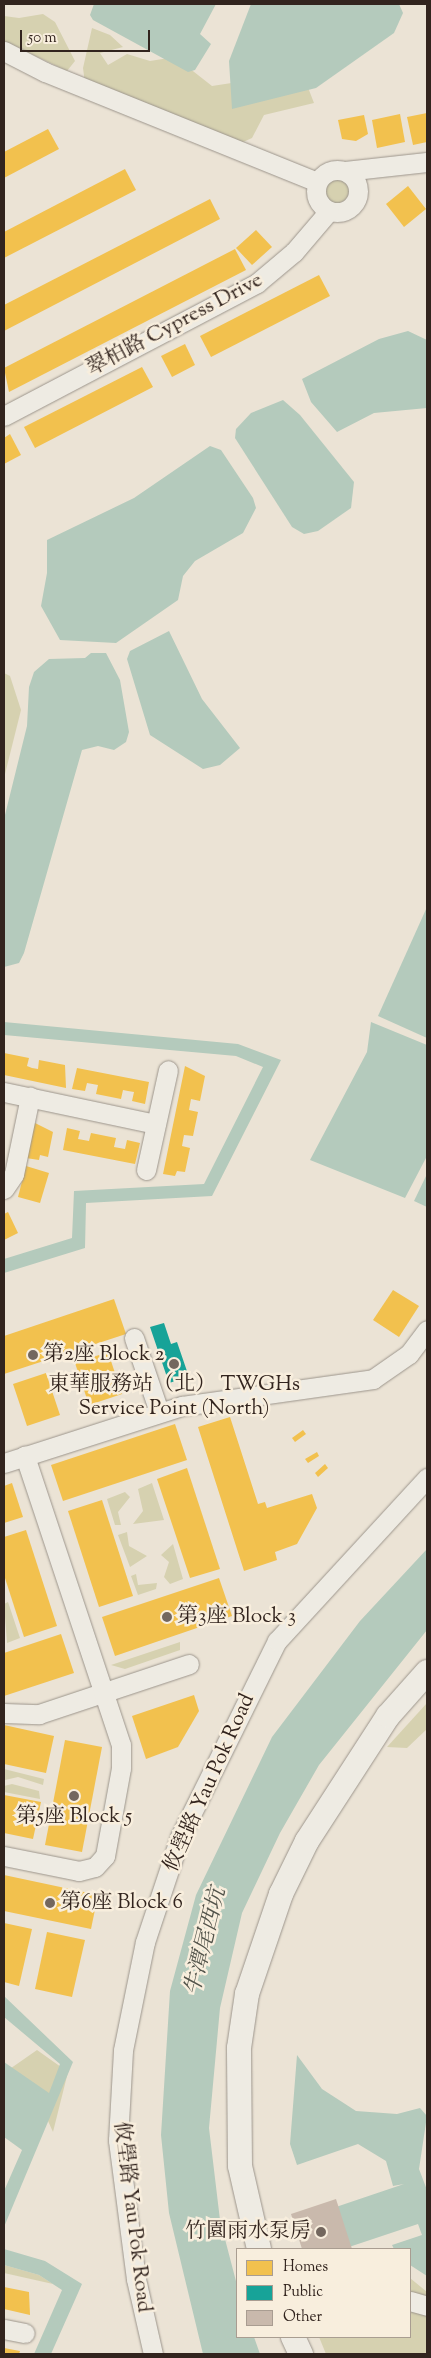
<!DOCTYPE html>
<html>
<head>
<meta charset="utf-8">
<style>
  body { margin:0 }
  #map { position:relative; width:431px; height:2358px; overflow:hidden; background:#ebe3d5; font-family:"Sorts Mill Goudy","Noto Serif TC",serif }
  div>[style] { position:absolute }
  .green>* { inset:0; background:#d6d1b0 }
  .round { border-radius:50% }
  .water>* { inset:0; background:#b4cabc }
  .homes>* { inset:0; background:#f2c14e }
  .public>* { inset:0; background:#17a398 }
  .building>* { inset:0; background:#c9b9ac }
  .roads { filter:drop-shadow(0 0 1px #9c958c) drop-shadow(0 0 1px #9c958c) }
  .minor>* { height:19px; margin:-9.5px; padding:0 9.5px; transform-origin:9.5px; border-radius:9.5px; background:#eeebe3 }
  .minor>.ring { margin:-9.5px; padding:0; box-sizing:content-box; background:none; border:19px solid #eeebe3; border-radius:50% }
  .tertiary>* { height:24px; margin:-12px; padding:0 12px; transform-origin:12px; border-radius:12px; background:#eeebe3 }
  .dots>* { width:14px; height:14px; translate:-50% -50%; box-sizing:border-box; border:2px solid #f8eedd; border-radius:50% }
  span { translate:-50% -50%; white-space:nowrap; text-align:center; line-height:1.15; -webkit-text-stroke:5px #f8eedd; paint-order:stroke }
  .street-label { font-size:21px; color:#32241e }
  .poi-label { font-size:21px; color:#32241e }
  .left { translate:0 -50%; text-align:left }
  .right { translate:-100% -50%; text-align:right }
  .water-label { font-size:22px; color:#52534a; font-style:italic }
  .frame { position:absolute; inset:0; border:5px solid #32241e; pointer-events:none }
  .legend { position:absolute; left:236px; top:2248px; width:175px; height:90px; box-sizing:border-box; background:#f8eedd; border:1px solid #a99d91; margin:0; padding:6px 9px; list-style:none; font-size:15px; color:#32241e }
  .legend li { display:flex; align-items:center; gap:10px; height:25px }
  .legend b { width:25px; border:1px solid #a99d91 }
  .scale { position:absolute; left:20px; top:30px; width:130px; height:22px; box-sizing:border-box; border:2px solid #32241e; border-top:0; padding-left:6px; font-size:15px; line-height:18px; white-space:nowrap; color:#32241e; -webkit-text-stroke:4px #f8eedd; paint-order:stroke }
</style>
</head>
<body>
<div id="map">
  <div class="green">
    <i style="clip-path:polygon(43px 14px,55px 22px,75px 61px,67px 71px,4px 41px,4px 16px,19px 18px)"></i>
    <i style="clip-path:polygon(92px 28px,110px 35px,123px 47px,100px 53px,108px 65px,127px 54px,150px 61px,175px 57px,212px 86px,302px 72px,314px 103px,264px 115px,252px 138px,230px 148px,86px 91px,83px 68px)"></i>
    <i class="round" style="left:325px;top:179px;width:24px;height:24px"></i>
    <i style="clip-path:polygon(4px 673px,10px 676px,21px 710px,4px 778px)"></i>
    <i style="clip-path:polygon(152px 1483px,164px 1520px,133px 1524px,143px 1511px,138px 1489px)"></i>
    <i style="clip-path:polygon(125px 1492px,130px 1497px,118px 1512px,121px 1525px,115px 1525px,107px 1499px)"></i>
    <i style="clip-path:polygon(127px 1532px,129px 1546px,147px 1556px,130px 1567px,118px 1535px)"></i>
    <i style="clip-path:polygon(173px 1544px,183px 1579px,170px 1584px,164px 1577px,169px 1562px,161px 1555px)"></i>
    <i style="clip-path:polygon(136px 1574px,138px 1585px,157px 1583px,156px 1589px,138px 1595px,131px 1576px)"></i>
    <i style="clip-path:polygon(8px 1602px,20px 1638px,7px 1643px,4px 1604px)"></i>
    <i style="clip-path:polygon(180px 1642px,180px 1650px,125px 1669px,111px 1665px)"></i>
    <i style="clip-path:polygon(427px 1703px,427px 1729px,407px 1748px,387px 1747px)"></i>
    <i style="clip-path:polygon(4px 1769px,44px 1779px,43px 1785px,18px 1777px,5px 1780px)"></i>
    <i style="clip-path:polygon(12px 1784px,39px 1791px,40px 1799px,4px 1792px,4px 1786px)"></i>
    <i style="clip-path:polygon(37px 2050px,68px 2072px,53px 2132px,39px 2101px,4px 2073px)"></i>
    <i style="clip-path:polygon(4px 2265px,39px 2275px,53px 2284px,4px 2273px)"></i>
    <i style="clip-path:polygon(410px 2278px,427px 2292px,427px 2354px,326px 2354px,319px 2337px,410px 2337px)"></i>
  </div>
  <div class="water">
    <i style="clip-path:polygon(94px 4px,216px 4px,200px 34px,211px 44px,195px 70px,188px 72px,93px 20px,90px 15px)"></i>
    <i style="clip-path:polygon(251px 4px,399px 4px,403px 13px,394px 33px,316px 88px,232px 109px,229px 61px)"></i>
    <i style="clip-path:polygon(408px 331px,427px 340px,427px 408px,374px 413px,337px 432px,311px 402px,302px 379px,379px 339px)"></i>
    <i style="clip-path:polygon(283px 400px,300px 415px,354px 482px,351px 508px,318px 531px,304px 534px,292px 527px,235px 438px,236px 429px,251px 413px)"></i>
    <i style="clip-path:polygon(210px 446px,221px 450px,253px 498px,256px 508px,243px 533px,195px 561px,183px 576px,178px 600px,116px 643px,60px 640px,41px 606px,47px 573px,47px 540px,134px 498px)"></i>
    <i style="clip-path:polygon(169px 631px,202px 699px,240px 748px,220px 765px,203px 769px,150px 735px,127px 659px,130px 651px)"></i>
    <i style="clip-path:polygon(91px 653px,106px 653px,120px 680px,129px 732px,126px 742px,114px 750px,98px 746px,82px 750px,24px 953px,19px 963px,4px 967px,4px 819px,27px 726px,29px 687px,34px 672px,49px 659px,85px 658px)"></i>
    <i style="clip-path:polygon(427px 907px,427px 1038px,378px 1016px)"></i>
    <i style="clip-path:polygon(4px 1022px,238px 1044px,281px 1060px,212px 1196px,86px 1203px,85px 1248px,4px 1273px,4px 1259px,72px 1238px,74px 1191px,204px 1184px,263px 1067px,236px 1056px,4px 1035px)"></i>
    <i style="clip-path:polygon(371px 1022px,427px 1045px,427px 1156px,405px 1198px,310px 1160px,367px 1052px)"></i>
    <i style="clip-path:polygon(427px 1174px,427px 1207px,414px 1201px)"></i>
    <i style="clip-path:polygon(427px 1549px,427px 1630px,319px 1765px,280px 1833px,242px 1913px,220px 2008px,209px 2128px,220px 2220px,237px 2285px,237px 2337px,254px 2337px,260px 2354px,203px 2354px,169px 2213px,161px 2135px,170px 1991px,196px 1895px,272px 1737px,360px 1621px)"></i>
    <i style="clip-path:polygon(4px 1996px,73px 2062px,4px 2227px,4px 2191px,22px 2150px,4px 2137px,4px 2062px,49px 2093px,60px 2064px,4px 2017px)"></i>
    <i style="clip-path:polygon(297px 2055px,322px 2089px,356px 2111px,397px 2114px,420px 2108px,427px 2116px,419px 2169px,427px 2190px,427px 2276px,410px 2265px,410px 2249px,394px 2249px,392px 2245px,422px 2235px,418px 2224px,346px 2248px,333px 2208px,404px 2184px,393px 2186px,386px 2161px,358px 2144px,297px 2165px,290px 2144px)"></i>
    <i style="clip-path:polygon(4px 2249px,45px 2261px,82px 2284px,51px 2354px,34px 2354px,62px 2290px,39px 2275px,4px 2265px)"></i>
  </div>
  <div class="homes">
    <i style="clip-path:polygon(427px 113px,427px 142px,413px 145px,407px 117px)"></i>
    <i style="clip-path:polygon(400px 114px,405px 142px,377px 148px,372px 120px)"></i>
    <i style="clip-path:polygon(364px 115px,368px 134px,356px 141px,342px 139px,338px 120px)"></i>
    <i style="clip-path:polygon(48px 129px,59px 149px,4px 178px,4px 152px)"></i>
    <i style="clip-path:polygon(125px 169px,136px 190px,4px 258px,4px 232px)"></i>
    <i style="clip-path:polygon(408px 186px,426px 209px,404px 227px,386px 204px)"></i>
    <i style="clip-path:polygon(210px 199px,220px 219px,4px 331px,4px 305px)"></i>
    <i style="clip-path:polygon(256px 230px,272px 247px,252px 265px,236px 248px)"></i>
    <i style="clip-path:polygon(235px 249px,246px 270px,9px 392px,4px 368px)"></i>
    <i style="clip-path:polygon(319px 275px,330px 296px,211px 357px,200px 336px)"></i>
    <i style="clip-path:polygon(185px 344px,195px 365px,172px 377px,161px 356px)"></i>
    <i style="clip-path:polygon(142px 367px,153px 387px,35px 448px,24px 427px)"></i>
    <i style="clip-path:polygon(10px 434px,21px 455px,4px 464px,4px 438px)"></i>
    <i style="clip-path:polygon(4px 1053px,29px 1058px,27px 1066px,32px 1068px,38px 1069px,39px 1060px,65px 1065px,66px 1088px,4px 1075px)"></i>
    <i style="clip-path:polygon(185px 1066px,205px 1076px,200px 1101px,191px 1099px,189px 1110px,198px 1112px,193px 1136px,184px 1135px,182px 1146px,190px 1148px,185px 1172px,177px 1171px,175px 1176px,163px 1174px)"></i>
    <i style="clip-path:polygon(77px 1068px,149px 1082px,145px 1104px,132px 1101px,134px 1092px,128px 1091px,123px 1090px,121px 1099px,96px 1094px,98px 1085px,87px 1083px,85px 1091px,72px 1089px)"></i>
    <i style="clip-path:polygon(33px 1122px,53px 1132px,48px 1157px,40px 1155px,39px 1160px,26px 1158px)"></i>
    <i style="clip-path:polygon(67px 1128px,80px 1131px,78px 1139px,89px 1141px,91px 1133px,116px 1138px,114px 1147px,125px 1149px,127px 1140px,140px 1143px,135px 1164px,63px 1150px)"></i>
    <i style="clip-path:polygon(26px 1166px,49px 1173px,40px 1203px,18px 1197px)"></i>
    <i style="clip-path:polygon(8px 1212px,18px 1233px,4px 1240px,4px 1214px)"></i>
    <i style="clip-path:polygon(393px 1290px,419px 1306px,399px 1337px,373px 1320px)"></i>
    <i style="clip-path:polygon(114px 1299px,126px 1334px,4px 1374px,4px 1336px)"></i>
    <i style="clip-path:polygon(108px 1352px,122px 1394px,89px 1405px,75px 1363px)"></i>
    <i style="clip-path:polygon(46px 1373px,60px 1415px,27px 1426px,13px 1384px)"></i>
    <i style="clip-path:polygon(230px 1417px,258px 1504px,265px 1502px,267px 1508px,312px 1494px,317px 1508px,297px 1544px,275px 1552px,277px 1560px,244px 1571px,198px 1427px)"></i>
    <i style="clip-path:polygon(175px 1424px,187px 1460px,63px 1501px,51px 1465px)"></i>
    <i style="clip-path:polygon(303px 1430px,306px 1434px,295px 1442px,292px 1438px)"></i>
    <i style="clip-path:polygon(317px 1452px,319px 1456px,308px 1463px,305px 1459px)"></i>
    <i style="clip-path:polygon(325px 1464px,328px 1468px,318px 1477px,315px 1473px)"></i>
    <i style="clip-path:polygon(187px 1468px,220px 1569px,190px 1578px,157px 1479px)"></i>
    <i style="clip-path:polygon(12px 1483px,23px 1517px,4px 1523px,4px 1486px)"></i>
    <i style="clip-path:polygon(102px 1500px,133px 1596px,99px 1607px,68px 1511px)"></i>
    <i style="clip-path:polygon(26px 1530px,57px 1626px,24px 1637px,4px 1575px,4px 1537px)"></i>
    <i style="clip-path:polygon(219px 1578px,232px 1616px,115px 1656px,102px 1617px)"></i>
    <i style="clip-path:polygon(61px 1634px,74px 1673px,4px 1696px,4px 1653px)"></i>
    <i style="clip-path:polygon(194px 1695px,199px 1711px,178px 1747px,146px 1759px,132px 1716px)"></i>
    <i style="clip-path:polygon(4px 1725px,54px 1736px,46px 1773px,4px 1764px)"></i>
    <i style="clip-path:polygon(65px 1740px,102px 1747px,82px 1852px,45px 1845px)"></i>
    <i style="clip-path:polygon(4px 1795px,41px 1802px,33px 1839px,4px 1833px)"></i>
    <i style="clip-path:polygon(4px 1875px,98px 1895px,91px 1929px,4px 1911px)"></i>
    <i style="clip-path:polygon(4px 1923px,32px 1929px,19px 1986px,4px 1982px)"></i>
    <i style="clip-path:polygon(47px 1932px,85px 1940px,72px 1997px,35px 1989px)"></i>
    <i style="clip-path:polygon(4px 2287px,29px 2292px,30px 2315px,4px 2309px)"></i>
    <i style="clip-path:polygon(4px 2348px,20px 2351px,19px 2354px,4px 2354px)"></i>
  </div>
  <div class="public">
    <i style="clip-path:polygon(164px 1323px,171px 1344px,177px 1342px,189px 1377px,169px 1383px,150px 1327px)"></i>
  </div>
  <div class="building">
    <i style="clip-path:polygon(336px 2199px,352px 2249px,302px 2249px,291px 2214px)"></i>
  </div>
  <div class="roads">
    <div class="minor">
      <i style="left:4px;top:51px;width:46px;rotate:27.1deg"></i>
      <i style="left:45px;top:72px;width:293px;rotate:22deg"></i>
      <i class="ring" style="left:316px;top:170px;width:23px;height:23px"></i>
      <i style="left:345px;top:171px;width:82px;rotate:-6.3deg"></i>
      <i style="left:4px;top:416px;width:286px;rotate:-27.7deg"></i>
      <i style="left:257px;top:283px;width:48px;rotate:-40deg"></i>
      <i style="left:294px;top:252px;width:54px;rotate:-49.5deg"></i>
      <i style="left:4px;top:1092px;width:155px;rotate:11.9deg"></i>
      <i style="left:146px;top:1170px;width:102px;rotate:-77.6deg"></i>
      <i style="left:4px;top:1189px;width:18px;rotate:-56deg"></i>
      <i style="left:14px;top:1174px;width:79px;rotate:-78.3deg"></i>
      <i style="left:134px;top:1338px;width:78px;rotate:71.3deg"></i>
      <i style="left:4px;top:1463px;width:187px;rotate:-17.8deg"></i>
      <i style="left:182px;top:1406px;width:193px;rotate:-8deg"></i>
      <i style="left:373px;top:1379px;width:44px;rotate:-34.8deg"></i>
      <i style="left:409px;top:1354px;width:30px;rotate:-53deg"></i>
      <i style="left:4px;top:1713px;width:35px;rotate:2deg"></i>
      <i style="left:39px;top:1714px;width:158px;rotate:-18.4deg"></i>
      <i style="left:4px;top:1856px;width:76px;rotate:11.3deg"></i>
      <i style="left:79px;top:1871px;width:16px;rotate:-14deg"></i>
      <i style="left:95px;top:1867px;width:15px;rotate:-48deg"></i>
      <i style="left:105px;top:1856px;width:89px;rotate:-79.7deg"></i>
      <i style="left:121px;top:1768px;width:23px;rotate:-90deg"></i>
      <i style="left:121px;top:1745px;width:305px;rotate:-108.4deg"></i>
      <i style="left:410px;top:2301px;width:18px;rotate:16deg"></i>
      <i style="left:4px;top:2329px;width:21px;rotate:11deg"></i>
      <i style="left:153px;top:2354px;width:77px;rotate:-102.8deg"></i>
      <i style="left:136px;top:2279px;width:140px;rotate:-97.4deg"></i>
      <i style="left:118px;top:2140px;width:90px;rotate:-86.8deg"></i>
      <i style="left:123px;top:2050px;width:110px;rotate:-78.5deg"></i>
      <i style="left:145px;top:1942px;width:111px;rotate:-71.6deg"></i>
      <i style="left:180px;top:1837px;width:219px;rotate:-63.7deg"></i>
      <i style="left:277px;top:1641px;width:222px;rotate:-47.4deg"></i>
    </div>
    <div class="tertiary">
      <i style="left:259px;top:2249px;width:85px;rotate:-102.9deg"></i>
      <i style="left:240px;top:2166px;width:118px;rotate:-90.5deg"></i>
      <i style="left:239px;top:2048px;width:55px;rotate:-81.6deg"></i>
      <i style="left:247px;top:1994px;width:106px;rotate:-71.2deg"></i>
      <i style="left:281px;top:1894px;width:59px;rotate:-63.9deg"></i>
      <i style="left:307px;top:1841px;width:149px;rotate:-57.1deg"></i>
      <i style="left:388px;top:1716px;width:59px;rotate:-48.4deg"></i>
      <i style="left:293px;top:2337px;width:19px;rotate:65deg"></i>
    </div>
  </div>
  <div class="dots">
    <i style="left:33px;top:1355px;background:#73675e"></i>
    <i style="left:174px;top:1364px;background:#73675e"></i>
    <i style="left:167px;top:1617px;background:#73675e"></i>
    <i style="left:74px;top:1796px;background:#73675e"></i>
    <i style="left:50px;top:1903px;background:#73675e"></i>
    <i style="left:321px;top:2232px;background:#73675e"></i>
  </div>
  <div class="street-label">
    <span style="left:175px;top:325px;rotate:-28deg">翠柏路 Cypress Drive</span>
    <span style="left:210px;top:1783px;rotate:-66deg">攸壆路 Yau Pok Road</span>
    <span style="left:132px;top:2217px;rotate:83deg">攸壆路 Yau Pok Road</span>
  </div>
  <div class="poi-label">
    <span class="left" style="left:43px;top:1355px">第2座 Block 2</span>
    <span style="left:174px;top:1397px">東華服務站（北） TWGHs<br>Service Point (North)</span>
    <span class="left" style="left:177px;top:1617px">第3座 Block 3</span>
    <span style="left:74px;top:1817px">第5座 Block 5</span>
    <span class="left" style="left:60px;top:1903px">第6座 Block 6</span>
    <span class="right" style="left:311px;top:2232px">竹園雨水泵房</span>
  </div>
  <div class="water-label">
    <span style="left:207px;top:1942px;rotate:-76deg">牛潭尾西坑</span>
  </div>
  <div class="frame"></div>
  <ul class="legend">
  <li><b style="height:14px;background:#f2c14e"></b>Homes</li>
  <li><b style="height:14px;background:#17a398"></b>Public</li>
  <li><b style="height:14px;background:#c9b9ac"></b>Other</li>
  </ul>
  <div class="scale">50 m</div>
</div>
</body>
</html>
